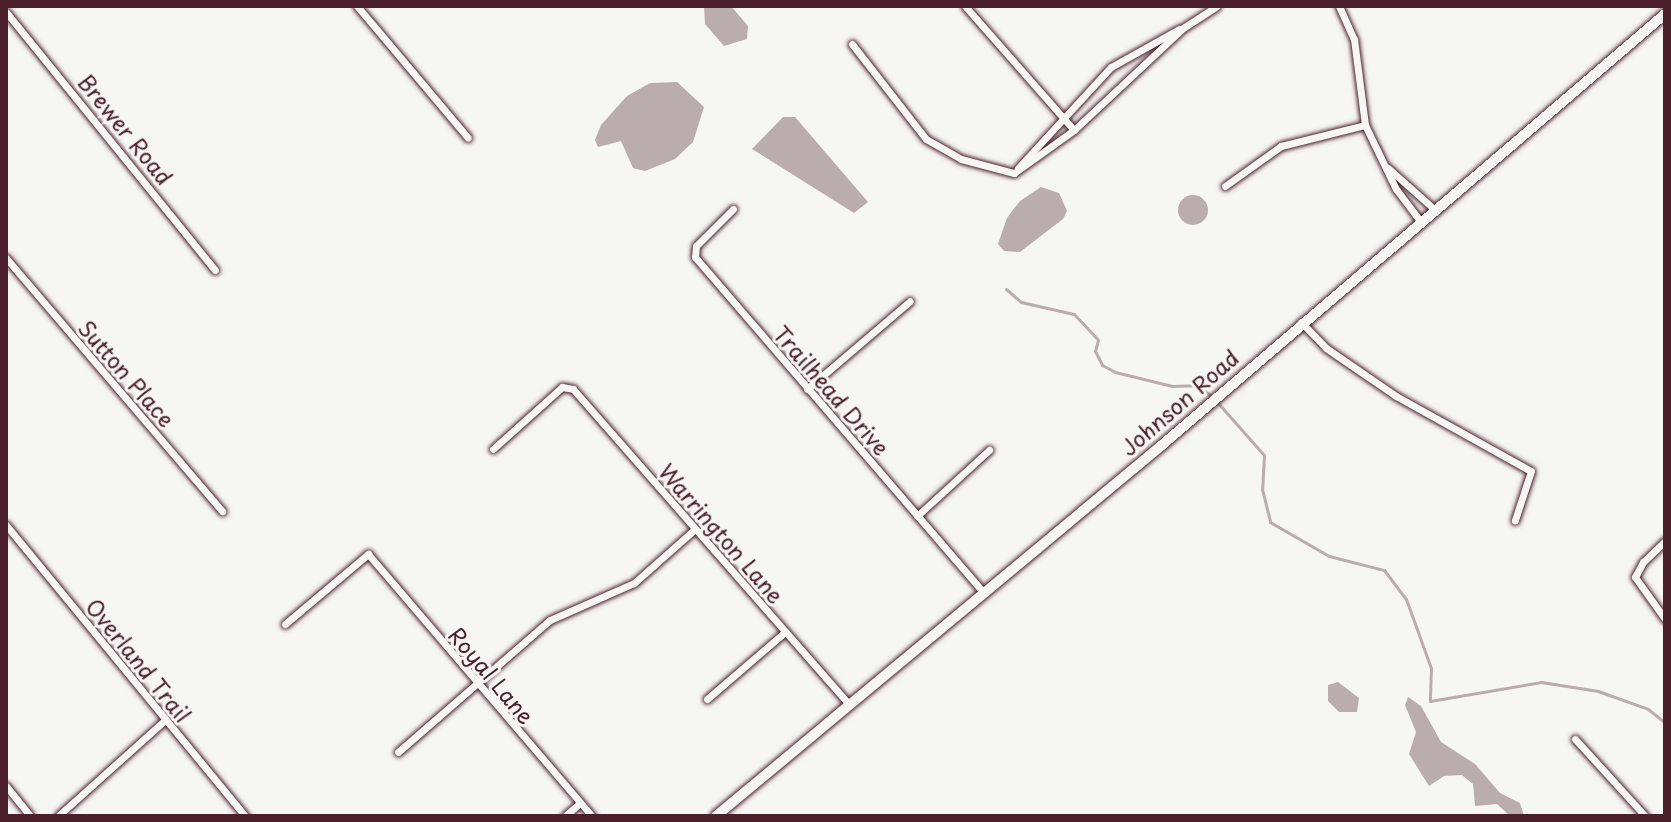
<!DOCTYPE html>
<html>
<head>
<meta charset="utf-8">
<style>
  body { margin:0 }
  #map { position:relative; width:1671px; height:822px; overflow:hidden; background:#f6f6f2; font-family:"Playpen Sans",sans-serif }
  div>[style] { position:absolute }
  .water>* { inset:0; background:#bbadae }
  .round { border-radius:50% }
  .stream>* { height:3px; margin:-1.5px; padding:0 1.5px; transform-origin:1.5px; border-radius:1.5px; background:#bbadae }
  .roads { filter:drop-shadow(0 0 2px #4a1f2b) drop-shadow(0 0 2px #4a1f2b) }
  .street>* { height:7px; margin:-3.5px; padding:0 3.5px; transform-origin:3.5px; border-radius:3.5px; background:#f6f6f2 }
  .secondary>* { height:10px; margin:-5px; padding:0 5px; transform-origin:5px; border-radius:5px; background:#f6f6f2 }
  span { translate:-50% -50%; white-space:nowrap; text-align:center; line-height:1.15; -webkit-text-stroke:6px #f6f6f2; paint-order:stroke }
  .street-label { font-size:22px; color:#4a1f2b }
  .frame { position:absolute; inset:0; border:8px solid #4a1f2b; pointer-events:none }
</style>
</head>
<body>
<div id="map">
  <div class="water">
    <i style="clip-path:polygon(704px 6px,731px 6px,748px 26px,747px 39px,724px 46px,705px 24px)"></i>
    <i style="clip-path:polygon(677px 82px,704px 107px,693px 142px,675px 159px,645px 171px,633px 168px,621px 141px,598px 147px,595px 140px,601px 125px,627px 96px,650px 83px)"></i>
    <i style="clip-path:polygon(783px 117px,795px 117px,868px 202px,854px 213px,752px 149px)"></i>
    <i style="clip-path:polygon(1041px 187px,1059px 193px,1067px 211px,1063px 219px,1020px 252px,1004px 251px,998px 244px,1007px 218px,1020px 201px)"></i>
    <i class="round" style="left:1178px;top:195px;width:30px;height:30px"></i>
    <i style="clip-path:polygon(1338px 682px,1359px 698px,1357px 712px,1339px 712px,1328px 701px,1328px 685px)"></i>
    <i style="clip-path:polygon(1408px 697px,1421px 706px,1441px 742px,1475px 764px,1500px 793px,1520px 803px,1524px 816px,1510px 816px,1497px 804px,1475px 806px,1473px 784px,1462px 775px,1444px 776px,1429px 786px,1409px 754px,1416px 732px,1405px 705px)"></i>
  </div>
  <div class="stream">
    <i style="left:1006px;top:289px;width:20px;rotate:41deg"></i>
    <i style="left:1021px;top:302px;width:54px;rotate:12.8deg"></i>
    <i style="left:1074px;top:314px;width:35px;rotate:47deg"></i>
    <i style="left:1098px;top:340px;width:11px;rotate:105deg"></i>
    <i style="left:1095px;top:351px;width:16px;rotate:63deg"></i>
    <i style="left:1102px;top:365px;width:15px;rotate:28deg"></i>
    <i style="left:1115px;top:372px;width:59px;rotate:13.8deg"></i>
    <i style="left:1172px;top:386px;width:24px;rotate:-2deg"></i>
    <i style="left:1196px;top:385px;width:21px;rotate:35deg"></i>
    <i style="left:1218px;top:403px;width:69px;rotate:48.5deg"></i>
    <i style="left:1264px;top:455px;width:34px;rotate:93deg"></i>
    <i style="left:1262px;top:489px;width:34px;rotate:76deg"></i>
    <i style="left:1270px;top:522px;width:68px;rotate:30deg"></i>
    <i style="left:1329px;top:556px;width:57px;rotate:14.3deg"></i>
    <i style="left:1384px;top:570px;width:36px;rotate:53deg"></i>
    <i style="left:1406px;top:599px;width:73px;rotate:70.1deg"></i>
    <i style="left:1431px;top:668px;width:33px;rotate:92deg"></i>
    <i style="left:1430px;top:701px;width:113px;rotate:-9.7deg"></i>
    <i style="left:1541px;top:682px;width:58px;rotate:9deg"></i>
    <i style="left:1598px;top:691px;width:53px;rotate:19.8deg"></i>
    <i style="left:1648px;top:709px;width:22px;rotate:39deg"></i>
  </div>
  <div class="roads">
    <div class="street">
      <i style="left:357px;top:6px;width:172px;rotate:49.9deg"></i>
      <i style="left:965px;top:6px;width:165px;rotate:48.7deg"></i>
      <i style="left:1339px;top:6px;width:36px;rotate:66deg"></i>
      <i style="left:1354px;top:39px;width:87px;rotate:82.7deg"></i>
      <i style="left:1365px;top:125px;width:71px;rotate:64.2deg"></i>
      <i style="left:1396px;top:189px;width:40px;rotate:53deg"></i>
      <i style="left:6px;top:12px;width:332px;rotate:51deg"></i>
      <i style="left:852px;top:44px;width:120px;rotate:52.1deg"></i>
      <i style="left:926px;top:139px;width:40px;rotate:29.7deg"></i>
      <i style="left:961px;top:159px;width:55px;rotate:14.8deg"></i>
      <i style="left:1018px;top:168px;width:137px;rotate:-47.4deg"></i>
      <i style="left:1111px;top:67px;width:78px;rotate:-29.2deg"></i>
      <i style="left:1388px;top:168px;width:62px;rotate:41.7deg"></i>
      <i style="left:1014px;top:173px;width:74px;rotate:-35.6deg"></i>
      <i style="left:1074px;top:130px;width:149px;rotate:-43.1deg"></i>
      <i style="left:1183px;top:28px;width:40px;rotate:-32.9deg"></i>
      <i style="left:1225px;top:186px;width:69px;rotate:-35.5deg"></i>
      <i style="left:1281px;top:146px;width:87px;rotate:-14deg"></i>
      <i style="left:733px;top:209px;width:52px;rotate:135deg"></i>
      <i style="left:696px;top:246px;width:11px;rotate:95deg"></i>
      <i style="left:695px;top:257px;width:443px;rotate:49.3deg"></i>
      <i style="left:6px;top:258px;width:333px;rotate:49.5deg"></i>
      <i style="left:1301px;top:322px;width:36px;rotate:46deg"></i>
      <i style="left:1326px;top:348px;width:85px;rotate:34.4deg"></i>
      <i style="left:1396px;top:396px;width:154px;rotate:29.1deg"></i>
      <i style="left:1531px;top:471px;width:52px;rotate:108.1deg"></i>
      <i style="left:807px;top:389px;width:135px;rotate:-40.5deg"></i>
      <i style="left:493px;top:449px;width:93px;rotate:-41.9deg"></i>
      <i style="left:562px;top:387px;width:11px;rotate:10deg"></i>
      <i style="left:573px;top:389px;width:419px;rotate:48.8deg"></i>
      <i style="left:917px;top:516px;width:98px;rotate:-42.5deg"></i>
      <i style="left:6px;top:525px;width:377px;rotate:50.6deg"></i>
      <i style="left:1665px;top:541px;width:30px;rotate:136deg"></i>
      <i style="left:1643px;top:562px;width:17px;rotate:118deg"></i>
      <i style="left:1635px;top:577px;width:52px;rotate:54.5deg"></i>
      <i style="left:285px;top:624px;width:109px;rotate:-40.1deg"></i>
      <i style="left:368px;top:554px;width:345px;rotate:49.5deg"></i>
      <i style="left:707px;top:699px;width:103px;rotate:-40.7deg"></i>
      <i style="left:1575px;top:739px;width:104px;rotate:47.7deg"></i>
      <i style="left:398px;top:752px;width:201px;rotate:-41deg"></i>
      <i style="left:550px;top:620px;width:92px;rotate:-23.8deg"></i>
      <i style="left:634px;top:583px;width:80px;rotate:-41.5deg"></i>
      <i style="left:6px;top:786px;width:38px;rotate:51deg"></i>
      <i style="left:58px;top:816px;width:144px;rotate:-41.9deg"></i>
      <i style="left:565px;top:816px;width:20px;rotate:-41deg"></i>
    </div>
    <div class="secondary">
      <i style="left:716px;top:816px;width:580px;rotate:-39.75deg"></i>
      <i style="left:1162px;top:445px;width:662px;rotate:-40.59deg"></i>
    </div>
  </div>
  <div class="street-label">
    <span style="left:126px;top:129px;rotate:51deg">Brewer Road</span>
    <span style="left:127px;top:373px;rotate:49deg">Sutton Place</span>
    <span style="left:832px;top:390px;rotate:49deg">Trailhead Drive</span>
    <span style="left:1179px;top:402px;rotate:-41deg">Johnson Road</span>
    <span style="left:722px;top:533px;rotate:49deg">Warrington Lane</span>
    <span style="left:139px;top:660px;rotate:51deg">Overland Trail</span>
    <span style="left:492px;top:675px;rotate:50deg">Royal Lane</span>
  </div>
  <div class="frame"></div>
</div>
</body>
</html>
